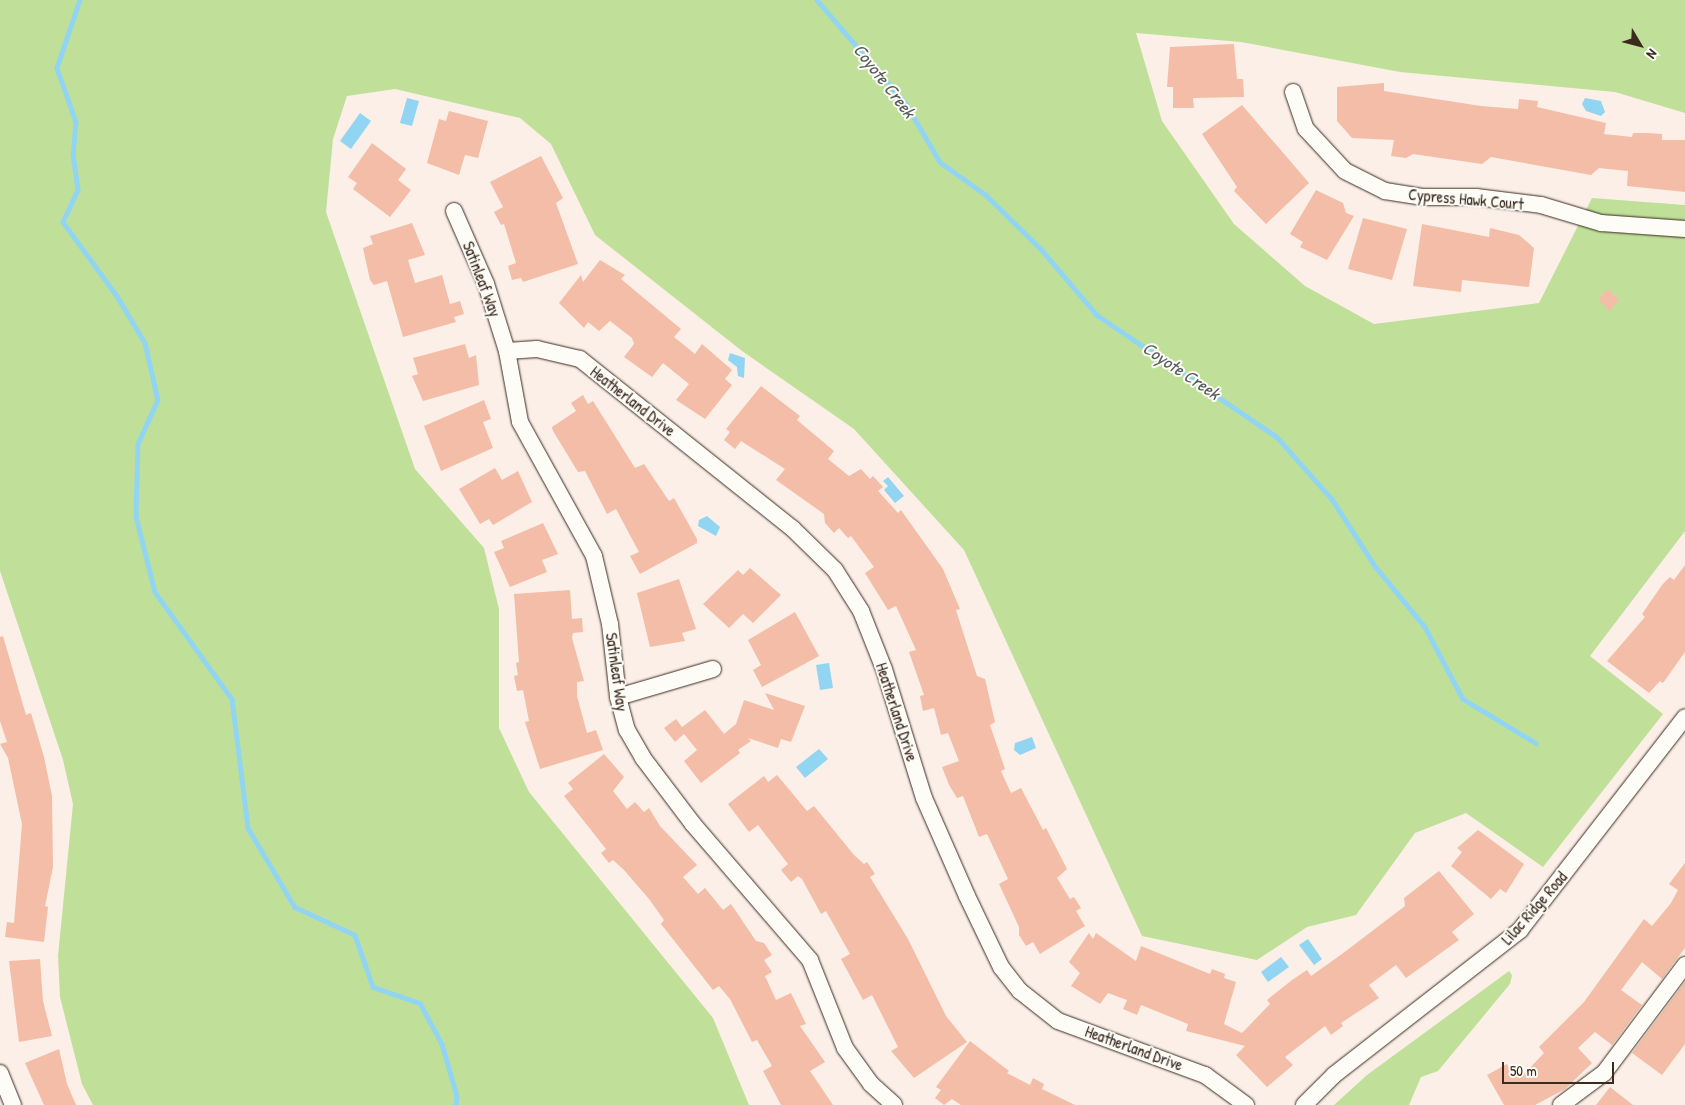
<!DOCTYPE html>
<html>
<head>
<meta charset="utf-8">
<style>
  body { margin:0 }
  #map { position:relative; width:1685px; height:1105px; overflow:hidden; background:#fbefe7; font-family:"Patrick Hand",sans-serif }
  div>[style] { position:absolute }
  .green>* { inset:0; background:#c0e099 }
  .water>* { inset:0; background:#91d5f2 }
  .stream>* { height:4.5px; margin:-2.25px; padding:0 2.25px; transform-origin:2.25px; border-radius:2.25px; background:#91d5f2 }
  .building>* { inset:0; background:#f3bda7 }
  .roads { filter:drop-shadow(0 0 1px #3b2a1e) drop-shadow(0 0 1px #3b2a1e) }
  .street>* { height:16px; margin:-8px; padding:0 8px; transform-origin:8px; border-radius:8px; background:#fdfcf7 }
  span { translate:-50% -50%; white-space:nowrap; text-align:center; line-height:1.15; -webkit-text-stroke:4px #fdfcf7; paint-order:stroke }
  .street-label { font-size:16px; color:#3b2a1e }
  .water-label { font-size:18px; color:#555d5e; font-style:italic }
  .north { position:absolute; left:1615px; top:20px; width:50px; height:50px; -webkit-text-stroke:4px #fdfcf7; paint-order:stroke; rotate:127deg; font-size:14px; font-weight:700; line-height:20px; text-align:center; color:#3b2a1e }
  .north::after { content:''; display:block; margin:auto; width:18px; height:22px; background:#3b2a1e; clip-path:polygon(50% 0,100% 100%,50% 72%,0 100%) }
  .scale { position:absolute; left:1502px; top:1062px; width:112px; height:22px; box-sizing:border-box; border:2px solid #3b2a1e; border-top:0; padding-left:6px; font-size:15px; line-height:18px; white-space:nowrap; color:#3b2a1e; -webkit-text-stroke:4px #fdfcf7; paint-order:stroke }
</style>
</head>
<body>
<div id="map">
  <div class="green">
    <i style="clip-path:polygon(0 0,1685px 0,1685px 113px,1615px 92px,1400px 72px,1241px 42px,1136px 33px,1162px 121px,1234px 224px,1305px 286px,1374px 324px,1539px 303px,1592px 198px,1685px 205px,1685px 531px,1590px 656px,1663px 714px,1543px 867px,1466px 813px,1415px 833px,1356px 915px,1307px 927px,1257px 960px,1142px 936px,964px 550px,854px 429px,742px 351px,595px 235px,551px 144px,520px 118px,395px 89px,347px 96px,333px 139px,326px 212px,415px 469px,484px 548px,499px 609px,499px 728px,529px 792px,713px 1018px,749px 1105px,93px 1105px,82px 1084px,60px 997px,58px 956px,73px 804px,63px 760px,0 571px)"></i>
    <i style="clip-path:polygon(1509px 971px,1512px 975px,1510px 984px,1438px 1071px,1421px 1077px,1409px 1105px,1334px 1105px,1367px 1075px)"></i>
  </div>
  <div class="water">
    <i style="clip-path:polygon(407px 98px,419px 101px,412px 126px,400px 123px)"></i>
    <i style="clip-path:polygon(1585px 98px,1601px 101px,1605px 112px,1601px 116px,1586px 111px,1582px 104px)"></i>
    <i style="clip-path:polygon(360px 113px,371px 121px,351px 149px,340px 141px)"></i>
    <i style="clip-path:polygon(730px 353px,745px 358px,744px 378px,738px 376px,737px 367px,728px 360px)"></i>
    <i style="clip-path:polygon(888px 477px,904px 496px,895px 503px,884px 490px,888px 486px,883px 481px)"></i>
    <i style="clip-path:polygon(707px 516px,720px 527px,716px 536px,698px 526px,699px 520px)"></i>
    <i style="clip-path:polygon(829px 663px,833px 688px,820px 690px,816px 665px)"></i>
    <i style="clip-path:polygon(1032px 737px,1036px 748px,1020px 755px,1014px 750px,1015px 743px)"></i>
    <i style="clip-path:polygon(819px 749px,828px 759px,805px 778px,796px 767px)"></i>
    <i style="clip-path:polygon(1308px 939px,1322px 959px,1314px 965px,1299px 945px)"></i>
    <i style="clip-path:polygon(1281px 957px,1289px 967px,1268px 982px,1261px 972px)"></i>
  </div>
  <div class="stream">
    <i style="left:80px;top:0;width:72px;rotate:108.7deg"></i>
    <i style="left:57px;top:68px;width:57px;rotate:70.6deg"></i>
    <i style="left:76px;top:122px;width:32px;rotate:95deg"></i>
    <i style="left:73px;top:154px;width:36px;rotate:82deg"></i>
    <i style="left:78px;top:190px;width:35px;rotate:115deg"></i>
    <i style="left:63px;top:222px;width:92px;rotate:53.9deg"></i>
    <i style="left:117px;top:296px;width:55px;rotate:59.2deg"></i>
    <i style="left:145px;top:343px;width:58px;rotate:77.2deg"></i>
    <i style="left:158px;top:400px;width:48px;rotate:114.4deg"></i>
    <i style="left:138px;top:444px;width:72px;rotate:91.6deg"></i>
    <i style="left:136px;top:516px;width:78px;rotate:76deg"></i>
    <i style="left:155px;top:592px;width:132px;rotate:54.3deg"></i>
    <i style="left:232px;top:699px;width:130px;rotate:82.9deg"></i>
    <i style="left:248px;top:828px;width:92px;rotate:59.3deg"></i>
    <i style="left:295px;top:907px;width:66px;rotate:25deg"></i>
    <i style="left:355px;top:935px;width:55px;rotate:70.9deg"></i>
    <i style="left:373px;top:987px;width:50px;rotate:18.8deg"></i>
    <i style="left:420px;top:1003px;width:47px;rotate:61.8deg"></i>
    <i style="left:442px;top:1044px;width:54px;rotate:73.9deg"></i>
    <i style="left:457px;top:1096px;width:9px;rotate:96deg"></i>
    <i style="left:817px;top:0;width:137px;rotate:49.4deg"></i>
    <i style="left:906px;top:104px;width:67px;rotate:59.6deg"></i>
    <i style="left:940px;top:162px;width:57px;rotate:35.7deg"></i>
    <i style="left:986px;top:195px;width:77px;rotate:44.5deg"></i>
    <i style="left:1041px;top:249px;width:87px;rotate:49.7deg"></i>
    <i style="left:1097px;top:315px;width:216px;rotate:34.1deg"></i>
    <i style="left:1276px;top:436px;width:84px;rotate:48.4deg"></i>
    <i style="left:1332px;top:499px;width:80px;rotate:57.3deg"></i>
    <i style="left:1375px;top:566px;width:79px;rotate:50.7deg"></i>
    <i style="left:1425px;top:627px;width:81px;rotate:62.2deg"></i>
    <i style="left:1463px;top:699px;width:85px;rotate:31.1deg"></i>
  </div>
  <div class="building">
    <i style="clip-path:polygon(1234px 44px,1237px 79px,1243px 79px,1244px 97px,1193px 98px,1194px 108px,1173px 108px,1173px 87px,1167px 87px,1170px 47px)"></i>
    <i style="clip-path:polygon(1384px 83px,1384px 91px,1481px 106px,1518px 109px,1519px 99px,1538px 101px,1537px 107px,1606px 123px,1604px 134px,1632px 137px,1633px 133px,1648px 133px,1662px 134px,1662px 140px,1685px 140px,1685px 192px,1627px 186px,1628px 171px,1599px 168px,1591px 175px,1491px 157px,1482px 164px,1413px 154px,1406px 158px,1391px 156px,1394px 140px,1352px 138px,1337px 121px,1337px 87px)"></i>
    <i style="clip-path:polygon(1242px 105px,1309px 183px,1266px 224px,1234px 191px,1237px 187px,1202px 134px)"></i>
    <i style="clip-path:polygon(449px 111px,488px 121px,478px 158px,465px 155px,459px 175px,427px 163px,439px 119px,446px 121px)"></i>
    <i style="clip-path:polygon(372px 143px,406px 169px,398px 180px,411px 190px,390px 217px,353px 189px,357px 183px,348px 177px)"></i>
    <i style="clip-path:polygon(541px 156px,563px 198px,556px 203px,578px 264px,523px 282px,521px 278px,512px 280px,508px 266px,516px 263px,504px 224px,501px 225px,494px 212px,503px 207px,490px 182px)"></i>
    <i style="clip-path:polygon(1316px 190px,1343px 203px,1346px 213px,1354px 216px,1327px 260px,1300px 247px,1303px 242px,1290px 234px)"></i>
    <i style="clip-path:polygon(1363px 218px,1407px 229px,1392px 280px,1348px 269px)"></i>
    <i style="clip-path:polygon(412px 223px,425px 255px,408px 260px,415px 283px,442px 275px,450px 304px,460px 301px,464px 314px,454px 317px,456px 322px,403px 337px,387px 281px,374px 285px,370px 280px,363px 248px,373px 244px,370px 236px)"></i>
    <i style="clip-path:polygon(1422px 224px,1489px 237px,1490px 228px,1519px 235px,1534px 248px,1529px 287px,1462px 280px,1461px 292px,1413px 286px)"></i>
    <i style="clip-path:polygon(600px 260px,625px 275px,621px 279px,681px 329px,674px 337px,695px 354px,702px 344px,732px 370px,725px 379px,732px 385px,705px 419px,676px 400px,689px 384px,663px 363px,652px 377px,624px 357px,634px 344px,632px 338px,610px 321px,599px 331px,588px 322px,584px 328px,559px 303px,581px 275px,583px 282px)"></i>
    <i style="clip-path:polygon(1608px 289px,1619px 300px,1609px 311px,1598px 299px)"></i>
    <i style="clip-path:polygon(465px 344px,469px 358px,476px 355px,479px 385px,423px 401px,412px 376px,418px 374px,413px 358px)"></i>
    <i style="clip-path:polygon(761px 386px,800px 416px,797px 420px,834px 451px,828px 459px,849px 476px,861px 469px,870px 479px,873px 476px,883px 487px,878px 491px,898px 513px,901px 510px,943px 569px,960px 609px,956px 610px,977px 676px,985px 679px,995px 722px,990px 725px,1005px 769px,1001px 771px,1011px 793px,1021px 788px,1043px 830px,1046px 828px,1067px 869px,1057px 878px,1070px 899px,1074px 897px,1081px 908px,1076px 911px,1085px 926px,1040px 954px,1033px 942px,1026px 946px,1019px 935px,1019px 927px,999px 884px,1008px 879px,987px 834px,979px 837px,963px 796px,957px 798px,949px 785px,942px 767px,959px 761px,948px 733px,941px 735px,934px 708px,923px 711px,920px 696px,924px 695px,909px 652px,916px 650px,896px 606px,888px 610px,865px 573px,874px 567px,851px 536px,848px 538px,839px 528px,834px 533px,825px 523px,824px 514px,776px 480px,785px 469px,741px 441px,735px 449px,724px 440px,730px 432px,726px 429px)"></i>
    <i style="clip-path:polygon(583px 395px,588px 404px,593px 401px,635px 468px,644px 464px,669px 501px,674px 498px,697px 539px,697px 543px,640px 574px,630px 556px,639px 552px,616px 509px,607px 514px,585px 471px,578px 472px,553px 431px,552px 427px,576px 411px,571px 403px)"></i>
    <i style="clip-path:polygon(484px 400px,491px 419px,483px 422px,493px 448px,441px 471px,424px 426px)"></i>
    <i style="clip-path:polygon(495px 468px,502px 480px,518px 471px,532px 502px,493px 525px,489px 519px,480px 524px,459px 489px)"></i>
    <i style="clip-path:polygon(543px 523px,558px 554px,542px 560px,547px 572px,510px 587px,494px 552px,504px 548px,501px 541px)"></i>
    <i style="clip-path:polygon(1685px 565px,1685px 652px,1663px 683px,1660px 681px,1649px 693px,1607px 661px,1645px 617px,1642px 614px,1662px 585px,1670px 577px,1674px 580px)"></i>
    <i style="clip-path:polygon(750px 568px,781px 595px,753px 623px,743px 614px,729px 628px,703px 604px,738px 570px,743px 575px)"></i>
    <i style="clip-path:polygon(679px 579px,696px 629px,682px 633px,685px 641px,650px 647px,637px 593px)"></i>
    <i style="clip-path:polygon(570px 590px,572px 619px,582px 618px,583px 632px,573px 633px,572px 638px,584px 681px,577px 682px,577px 696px,587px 733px,596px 730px,603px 750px,540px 769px,525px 722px,529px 721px,523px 690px,517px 691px,514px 676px,518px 675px,516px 663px,519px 662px,514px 594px)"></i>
    <i style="clip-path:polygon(795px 612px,819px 656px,762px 687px,753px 670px,761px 665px,748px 640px)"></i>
    <i style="clip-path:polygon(3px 636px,26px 715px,31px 713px,44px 757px,52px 796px,53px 867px,45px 906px,48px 907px,44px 942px,5px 937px,7px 922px,14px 923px,22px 824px,8px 758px,0 744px,7px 742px,0 721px,0 637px)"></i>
    <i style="clip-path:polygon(765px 693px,805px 706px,791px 742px,781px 739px,778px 748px,748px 738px,751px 741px,738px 750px,740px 753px,701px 783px,684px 761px,697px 750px,684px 734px,675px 742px,664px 728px,676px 719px,682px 727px,705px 710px,724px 734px,736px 724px,744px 700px,774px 710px)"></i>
    <i style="clip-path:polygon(604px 754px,624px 777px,613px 791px,627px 809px,635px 802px,644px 812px,649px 808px,660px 826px,697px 865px,683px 877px,698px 894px,705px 888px,723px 910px,731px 904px,756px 941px,764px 943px,772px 955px,764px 960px,772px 972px,765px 976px,776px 1000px,791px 993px,806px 1024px,800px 1026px,825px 1062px,810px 1071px,833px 1105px,781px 1105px,763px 1071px,772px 1066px,757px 1040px,752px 1042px,730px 999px,719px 986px,713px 990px,661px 924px,664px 920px,649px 899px,624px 870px,613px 860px,609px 863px,601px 853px,606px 849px,564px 796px,573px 789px,568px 783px)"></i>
    <i style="clip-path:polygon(777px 775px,807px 811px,814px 806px,854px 855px,864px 864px,867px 862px,875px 874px,870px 877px,908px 939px,946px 1016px,967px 1042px,914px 1078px,891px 1051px,898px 1047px,872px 995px,863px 1000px,841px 959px,850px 954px,826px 911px,821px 914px,802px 879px,798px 876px,791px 882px,781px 870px,788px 864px,758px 825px,749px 832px,728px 804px,764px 776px,768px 782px)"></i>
    <i style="clip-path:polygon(1478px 830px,1524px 864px,1506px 893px,1500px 889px,1491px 899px,1451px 866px,1462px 852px,1457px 848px)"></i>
    <i style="clip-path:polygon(1685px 863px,1685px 948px,1669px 969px,1662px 979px,1642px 962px,1621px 990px,1642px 1005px,1612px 1045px,1595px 1032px,1578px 1048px,1592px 1063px,1565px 1089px,1535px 1105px,1504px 1105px,1487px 1075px,1507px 1064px,1512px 1073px,1522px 1068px,1525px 1073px,1544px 1053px,1539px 1047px,1584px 1002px,1644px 919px,1652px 926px,1671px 903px,1678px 890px,1669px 884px)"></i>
    <i style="clip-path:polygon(1439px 871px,1474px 914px,1452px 932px,1459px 940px,1406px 978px,1396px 965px,1369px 985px,1379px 998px,1341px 1023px,1343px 1026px,1331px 1035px,1325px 1026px,1285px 1057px,1293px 1065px,1267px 1087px,1236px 1055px,1245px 1046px,1186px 1031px,1188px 1024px,1141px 1005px,1137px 1015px,1123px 1009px,1127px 1000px,1108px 993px,1100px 1004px,1071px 986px,1080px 973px,1069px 962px,1089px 933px,1093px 939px,1096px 933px,1136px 961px,1141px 946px,1210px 974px,1212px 969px,1225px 974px,1224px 978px,1236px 982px,1224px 1024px,1242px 1033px,1270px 1004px,1267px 1000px,1292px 980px,1307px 970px,1311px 976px,1342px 954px,1405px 906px,1404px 898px)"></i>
    <i style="clip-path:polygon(40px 959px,43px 1001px,52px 1036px,19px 1042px,9px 961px)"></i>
    <i style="clip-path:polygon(1685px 982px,1685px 1044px,1662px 1075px,1632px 1053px)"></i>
    <i style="clip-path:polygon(970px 1041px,1009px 1071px,1007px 1073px,1030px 1085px,1033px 1078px,1044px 1084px,1042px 1089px,1075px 1105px,961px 1105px,952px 1099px,944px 1105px,935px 1098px,941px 1090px,936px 1087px)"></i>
    <i style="clip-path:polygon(59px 1049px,67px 1084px,76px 1105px,44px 1105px,25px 1063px)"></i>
    <i style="clip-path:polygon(1610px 1087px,1633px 1105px,1596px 1105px)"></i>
  </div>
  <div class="roads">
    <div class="street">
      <i style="left:1293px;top:92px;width:39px;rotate:71deg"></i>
      <i style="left:1306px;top:129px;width:57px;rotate:47.1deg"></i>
      <i style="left:1345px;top:171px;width:45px;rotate:26.6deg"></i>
      <i style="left:1385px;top:191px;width:39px;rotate:9deg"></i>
      <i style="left:1424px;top:197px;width:52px"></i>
      <i style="left:1476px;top:197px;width:65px;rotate:7deg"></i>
      <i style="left:1541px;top:205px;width:63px;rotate:16.7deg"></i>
      <i style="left:1601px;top:223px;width:84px;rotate:4.1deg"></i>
      <i style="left:454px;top:211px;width:80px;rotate:66.3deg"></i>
      <i style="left:486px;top:284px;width:70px;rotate:72.6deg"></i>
      <i style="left:507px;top:351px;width:72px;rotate:79.6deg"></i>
      <i style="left:520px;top:422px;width:153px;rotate:61.1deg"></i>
      <i style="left:594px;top:556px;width:70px;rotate:76.8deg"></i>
      <i style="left:610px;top:624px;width:73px;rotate:83.7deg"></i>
      <i style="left:618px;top:697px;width:34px;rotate:75deg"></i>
      <i style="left:627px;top:730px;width:32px;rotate:60deg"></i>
      <i style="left:643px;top:758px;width:83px;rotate:52.9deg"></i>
      <i style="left:693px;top:824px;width:179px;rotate:49.3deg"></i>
      <i style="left:810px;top:960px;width:95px;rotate:68.3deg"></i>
      <i style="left:845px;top:1048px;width:44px;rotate:54.2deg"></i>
      <i style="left:871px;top:1084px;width:31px;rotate:42deg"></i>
      <i style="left:507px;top:351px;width:30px;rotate:-4deg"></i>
      <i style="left:537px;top:349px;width:44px;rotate:13.1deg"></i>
      <i style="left:580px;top:359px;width:271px;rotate:38.6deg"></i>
      <i style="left:792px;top:528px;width:60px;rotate:44.3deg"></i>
      <i style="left:835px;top:570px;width:49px;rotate:57.6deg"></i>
      <i style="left:861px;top:611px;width:62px;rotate:68.4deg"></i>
      <i style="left:884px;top:669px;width:135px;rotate:72.8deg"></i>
      <i style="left:924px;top:798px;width:107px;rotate:66.3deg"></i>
      <i style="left:967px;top:896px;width:79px;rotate:64.4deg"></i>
      <i style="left:1001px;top:967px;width:31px;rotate:52deg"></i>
      <i style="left:1020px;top:991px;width:48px;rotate:38.3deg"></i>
      <i style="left:1058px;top:1021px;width:157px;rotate:20.2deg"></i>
      <i style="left:1205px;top:1075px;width:51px;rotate:36.2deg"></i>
      <i style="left:618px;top:697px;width:99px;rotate:-16.4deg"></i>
      <i style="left:0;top:1073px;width:35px;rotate:68deg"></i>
      <i style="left:1304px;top:1105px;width:42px;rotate:-45deg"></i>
      <i style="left:1334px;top:1075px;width:236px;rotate:-37.9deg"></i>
      <i style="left:1520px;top:930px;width:269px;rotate:-52.2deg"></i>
      <i style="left:1561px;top:1105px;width:54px;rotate:-36.7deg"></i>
      <i style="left:1604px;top:1073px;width:135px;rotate:-53.1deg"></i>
    </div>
  </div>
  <div class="street-label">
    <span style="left:1466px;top:199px;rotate:5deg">Cypress Hawk Court</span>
    <span style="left:482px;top:279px;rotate:69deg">Satinleaf Way</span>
    <span style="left:633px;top:401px;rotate:38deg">Heatherland Drive</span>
    <span style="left:617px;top:672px;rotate:82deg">Satinleaf Way</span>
    <span style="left:897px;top:712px;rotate:72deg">Heatherland Drive</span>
    <span style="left:1534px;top:908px;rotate:-49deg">Lilac Ridge Road</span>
    <span style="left:1134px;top:1048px;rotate:20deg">Heatherland Drive</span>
  </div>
  <div class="water-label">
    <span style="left:884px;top:81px;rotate:52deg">Coyote Creek</span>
    <span style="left:1181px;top:371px;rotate:34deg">Coyote Creek</span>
  </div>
  <div class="north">N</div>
  <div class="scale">50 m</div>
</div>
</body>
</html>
